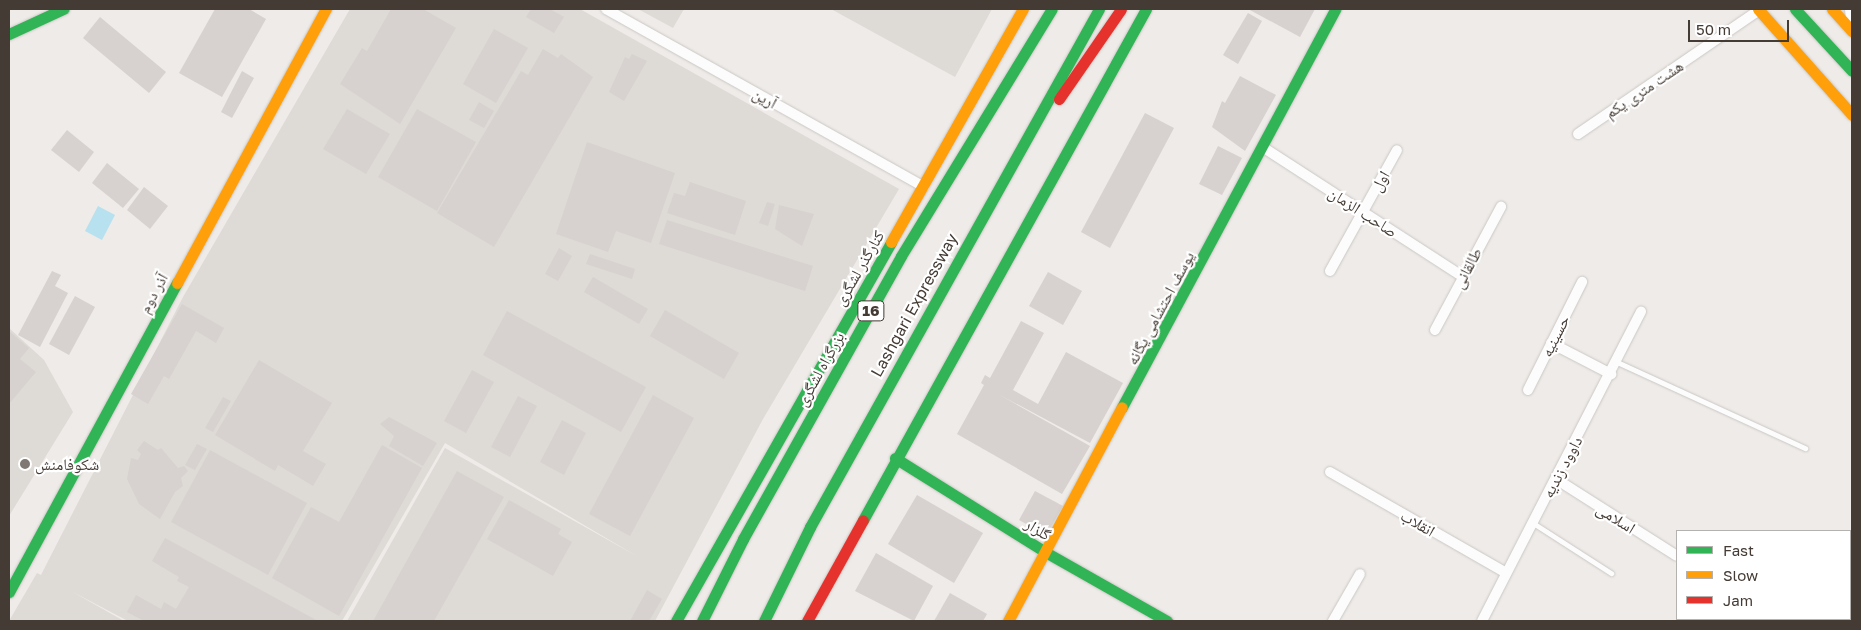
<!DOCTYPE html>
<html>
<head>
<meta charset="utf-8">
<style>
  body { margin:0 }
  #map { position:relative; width:1861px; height:630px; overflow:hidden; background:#eeebe8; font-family:"Golos Text","Noto Naskh Arabic",sans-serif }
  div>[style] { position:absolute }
  .industrial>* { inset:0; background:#dedad6 }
  .water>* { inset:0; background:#b7e1ee }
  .building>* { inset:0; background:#d7d2cf }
  .roads { filter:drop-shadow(0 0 1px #cbc7c4) drop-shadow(0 0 1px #cbc7c4) }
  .lane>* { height:5px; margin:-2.5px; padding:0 2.5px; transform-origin:2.5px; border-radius:2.5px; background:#fcfcfc }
  .street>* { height:10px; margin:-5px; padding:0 5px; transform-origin:5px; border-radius:5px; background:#fcfcfc }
  .fast>* { height:11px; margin:-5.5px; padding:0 5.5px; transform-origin:5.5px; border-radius:5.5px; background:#30b455 }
  .slow>* { height:11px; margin:-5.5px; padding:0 5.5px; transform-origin:5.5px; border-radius:5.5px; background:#ff9f0a }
  .jam>* { height:11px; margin:-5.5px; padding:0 5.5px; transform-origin:5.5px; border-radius:5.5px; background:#e5322d }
  .dots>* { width:14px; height:14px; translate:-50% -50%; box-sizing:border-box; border:2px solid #fff; border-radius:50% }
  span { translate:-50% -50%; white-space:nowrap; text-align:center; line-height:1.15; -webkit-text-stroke:4.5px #fff; paint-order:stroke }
  .shield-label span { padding:1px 4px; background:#fff; border:1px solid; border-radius:4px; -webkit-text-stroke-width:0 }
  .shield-label { font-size:15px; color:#443b34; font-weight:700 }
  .street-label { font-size:16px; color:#443b34 }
  .poi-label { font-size:16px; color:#443b34 }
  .left { translate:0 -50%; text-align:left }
  .frame { position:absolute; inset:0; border:10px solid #443b34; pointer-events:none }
  .legend { position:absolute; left:1676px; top:530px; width:175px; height:90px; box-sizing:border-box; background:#fff; border:1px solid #b4b1ae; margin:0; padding:6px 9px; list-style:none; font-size:15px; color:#443b34 }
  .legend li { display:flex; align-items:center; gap:10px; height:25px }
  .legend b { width:25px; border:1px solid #b4b1ae }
  .scale { position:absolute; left:1688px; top:20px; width:101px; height:22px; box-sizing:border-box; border:2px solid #443b34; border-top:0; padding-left:6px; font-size:15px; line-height:18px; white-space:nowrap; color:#443b34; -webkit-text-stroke:4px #fff; paint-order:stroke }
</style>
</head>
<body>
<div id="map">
  <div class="industrial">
    <i style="clip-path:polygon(350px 9px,580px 9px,899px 189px,763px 419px,655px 621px,347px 621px,445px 448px,640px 558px,445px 443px,342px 621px,128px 621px,71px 591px,124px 621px,9px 621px,37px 573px,41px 575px,183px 297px)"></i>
    <i style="clip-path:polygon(638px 9px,684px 9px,673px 28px)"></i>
    <i style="clip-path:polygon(831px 9px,992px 9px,955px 77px)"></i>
    <i style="clip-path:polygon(9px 328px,44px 360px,73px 412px,9px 516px)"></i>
  </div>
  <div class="water">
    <i style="clip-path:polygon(98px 206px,115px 215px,102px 240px,85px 231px)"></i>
  </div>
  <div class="building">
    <i style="clip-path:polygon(215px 9px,249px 9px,266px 19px,222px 97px,179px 73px)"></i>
    <i style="clip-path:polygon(391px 9px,423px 9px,456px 28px,400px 124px,340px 84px,362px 48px,367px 51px)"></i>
    <i style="clip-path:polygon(531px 9px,550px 9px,564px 17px,554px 33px,526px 17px)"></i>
    <i style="clip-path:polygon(1248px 9px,1315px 9px,1300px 37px)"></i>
    <i style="clip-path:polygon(1248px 13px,1262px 21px,1238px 64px,1223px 55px)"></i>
    <i style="clip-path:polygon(100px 17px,166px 72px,149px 93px,83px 38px)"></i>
    <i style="clip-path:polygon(494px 29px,528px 48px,496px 103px,463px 84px)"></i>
    <i style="clip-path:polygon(543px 49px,558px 58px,561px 54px,593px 77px,494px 247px,437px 213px,521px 71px,528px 75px)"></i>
    <i style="clip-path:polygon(632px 54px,647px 61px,624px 101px,609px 92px,625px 57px,629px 59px)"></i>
    <i style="clip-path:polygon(242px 71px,254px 78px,232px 118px,221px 112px)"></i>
    <i style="clip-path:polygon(1240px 76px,1276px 95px,1245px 151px,1212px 127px,1222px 101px,1225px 103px)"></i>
    <i style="clip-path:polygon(479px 102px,494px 111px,484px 128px,469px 120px)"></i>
    <i style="clip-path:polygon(347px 109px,390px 134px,366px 174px,323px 149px)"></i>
    <i style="clip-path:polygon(417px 109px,476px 142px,437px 211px,378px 177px)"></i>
    <i style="clip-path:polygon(1145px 113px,1174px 128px,1110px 248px,1081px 232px)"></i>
    <i style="clip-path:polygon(67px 130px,94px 152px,79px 172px,51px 150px)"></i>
    <i style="clip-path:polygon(587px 142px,675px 173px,651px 243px,616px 231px,608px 252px,556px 234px)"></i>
    <i style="clip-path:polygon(1218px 146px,1242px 158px,1222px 195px,1199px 184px)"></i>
    <i style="clip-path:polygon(107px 163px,139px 189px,123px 208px,92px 183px)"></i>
    <i style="clip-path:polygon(690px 182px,746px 201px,735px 235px,667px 213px,674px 193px,685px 196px)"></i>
    <i style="clip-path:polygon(144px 187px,168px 206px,150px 229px,127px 210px)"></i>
    <i style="clip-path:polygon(767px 202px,775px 204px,768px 226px,759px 223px)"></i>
    <i style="clip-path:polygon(779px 205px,814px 214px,802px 246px,775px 229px)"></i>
    <i style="clip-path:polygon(667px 220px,813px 266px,805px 291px,659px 244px)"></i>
    <i style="clip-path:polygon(559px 248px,572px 256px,558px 281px,545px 274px)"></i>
    <i style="clip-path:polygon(590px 254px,635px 269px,632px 279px,586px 264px)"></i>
    <i style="clip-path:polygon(52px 271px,61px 275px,55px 286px,68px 293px,40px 347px,18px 335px)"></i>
    <i style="clip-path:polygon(1048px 272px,1082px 291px,1063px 325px,1029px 306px)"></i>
    <i style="clip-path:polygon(593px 277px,648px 309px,639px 324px,584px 292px)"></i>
    <i style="clip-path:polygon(75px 296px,95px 307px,69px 355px,49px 344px)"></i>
    <i style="clip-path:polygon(182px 304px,224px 328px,216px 343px,196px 331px,169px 379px,164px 376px,148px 404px,131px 394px)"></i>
    <i style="clip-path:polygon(665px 310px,739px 353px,724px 379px,650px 336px)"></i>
    <i style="clip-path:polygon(507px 311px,646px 387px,621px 432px,483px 355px)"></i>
    <i style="clip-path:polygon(1021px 321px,1044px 333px,1013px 390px,1038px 404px,1066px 352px,1123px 383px,1090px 443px,998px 394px,1090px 446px,1062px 494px,957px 434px,984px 385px,981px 383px,985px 375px,990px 378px)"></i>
    <i style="clip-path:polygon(9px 331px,29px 348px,20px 359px,36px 372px,9px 404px)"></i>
    <i style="clip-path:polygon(259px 360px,332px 403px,303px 451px,326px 464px,313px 486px,278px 465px,275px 471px,215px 435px)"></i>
    <i style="clip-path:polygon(472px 370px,494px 382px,466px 433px,444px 421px)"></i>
    <i style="clip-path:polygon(653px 395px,694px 418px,630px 536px,589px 514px)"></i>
    <i style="clip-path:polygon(518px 396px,537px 406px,510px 457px,491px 447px)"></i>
    <i style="clip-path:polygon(223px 397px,231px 401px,213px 432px,205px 428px)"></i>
    <i style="clip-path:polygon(389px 417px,437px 443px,423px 466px,389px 446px,394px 436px,380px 424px)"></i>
    <i style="clip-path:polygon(562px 420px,586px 433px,564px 475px,540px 462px)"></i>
    <i style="clip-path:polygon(144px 441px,158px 450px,161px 448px,178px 468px,184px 466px,188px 471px,181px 478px,183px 486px,175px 492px,160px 519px,139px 504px,127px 479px,131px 458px,138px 460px,141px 454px,137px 450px)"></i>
    <i style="clip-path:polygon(197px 444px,207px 449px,195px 470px,185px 465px)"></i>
    <i style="clip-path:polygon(382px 445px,422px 468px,339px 616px,272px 578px,311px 507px,339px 522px)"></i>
    <i style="clip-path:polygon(210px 450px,307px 503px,268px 575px,171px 522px)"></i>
    <i style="clip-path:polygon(457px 471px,504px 497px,434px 621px,373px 621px)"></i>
    <i style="clip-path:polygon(1035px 491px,1063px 506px,1051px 527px,1039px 531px,1019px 520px)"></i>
    <i style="clip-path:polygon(917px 495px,983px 533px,954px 583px,888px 544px)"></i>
    <i style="clip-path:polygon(509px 500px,561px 529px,558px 534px,572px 542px,553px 576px,487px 539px)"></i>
    <i style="clip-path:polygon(165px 538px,318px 621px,144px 621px,127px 612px,136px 595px,161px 609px,164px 602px,176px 609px,189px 587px,177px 581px,179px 577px,152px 561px)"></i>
    <i style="clip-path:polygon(876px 553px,933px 586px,914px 621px,855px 591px)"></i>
    <i style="clip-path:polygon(647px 590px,662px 599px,649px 621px,630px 621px)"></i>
    <i style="clip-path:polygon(950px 593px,987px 614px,983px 621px,934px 621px)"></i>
  </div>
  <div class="roads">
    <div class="lane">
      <i style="left:1617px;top:362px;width:207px;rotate:24.6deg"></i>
      <i style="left:1533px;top:523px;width:93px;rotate:32.7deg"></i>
    </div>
    <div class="street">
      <i style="left:606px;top:9px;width:364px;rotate:29.2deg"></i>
      <i style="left:1850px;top:9px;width:20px;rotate:84deg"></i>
      <i style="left:1578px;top:134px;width:219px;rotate:-34.4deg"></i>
      <i style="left:1264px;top:148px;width:236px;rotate:32.9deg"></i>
      <i style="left:1330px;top:271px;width:138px;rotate:-61deg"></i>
      <i style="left:1435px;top:330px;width:140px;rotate:-61.8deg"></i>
      <i style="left:1551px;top:343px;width:68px;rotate:27.3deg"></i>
      <i style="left:1528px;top:390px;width:121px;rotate:-63.4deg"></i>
      <i style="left:1330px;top:472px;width:203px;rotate:29.8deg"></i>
      <i style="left:1556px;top:479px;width:143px;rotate:32.5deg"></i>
      <i style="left:1792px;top:619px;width:5px;rotate:22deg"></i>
      <i style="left:1333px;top:621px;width:54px;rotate:-60.1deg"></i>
      <i style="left:1482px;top:621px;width:348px;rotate:-62.8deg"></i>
    </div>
    <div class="fast">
      <i style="left:1795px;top:9px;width:84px;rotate:47.4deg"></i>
      <i style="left:9px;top:34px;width:60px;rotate:-24.8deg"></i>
      <i style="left:1122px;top:407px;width:451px;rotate:-61.8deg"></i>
      <i style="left:895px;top:458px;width:179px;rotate:32deg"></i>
      <i style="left:1047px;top:553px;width:138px;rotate:29.5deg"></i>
      <i style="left:863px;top:520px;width:584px;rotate:-61.02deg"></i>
      <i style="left:9px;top:592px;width:352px;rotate:-61.5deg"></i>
      <i style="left:676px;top:621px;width:436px;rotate:-60.4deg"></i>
      <i style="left:702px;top:621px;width:92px;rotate:-63.4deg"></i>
      <i style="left:743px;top:539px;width:324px;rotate:-60.8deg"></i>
      <i style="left:901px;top:256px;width:289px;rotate:-58.6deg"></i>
      <i style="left:764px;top:621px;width:105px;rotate:-63.9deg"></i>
      <i style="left:810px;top:527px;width:593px;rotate:-60.84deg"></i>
    </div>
    <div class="slow">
      <i style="left:1758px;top:9px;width:142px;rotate:48.4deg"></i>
      <i style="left:1832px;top:9px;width:30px;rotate:48deg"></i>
      <i style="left:891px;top:242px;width:268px;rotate:-60.5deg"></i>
      <i style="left:177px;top:283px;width:312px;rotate:-61.5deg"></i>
      <i style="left:1008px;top:621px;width:242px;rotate:-62deg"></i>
    </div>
    <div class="jam">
      <i style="left:1059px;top:99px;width:109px;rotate:-55.4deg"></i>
      <i style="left:807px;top:621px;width:115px;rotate:-61deg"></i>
    </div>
  </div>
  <div class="dots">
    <i style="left:25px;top:464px;background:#807973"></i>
  </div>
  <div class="shield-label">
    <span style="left:871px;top:311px">16</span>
  </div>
  <div class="street-label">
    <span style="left:1644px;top:89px;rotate:-34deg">هشت متری یکم</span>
    <span style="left:765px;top:98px;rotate:29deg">آرین</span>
    <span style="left:1380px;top:181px;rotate:-60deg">اول</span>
    <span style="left:1363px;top:212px;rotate:33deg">صاحب الزمان</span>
    <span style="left:859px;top:268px;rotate:-60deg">کنارگذر لشگری</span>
    <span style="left:1467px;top:268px;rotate:-62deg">طالقانی</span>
    <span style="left:153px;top:293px;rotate:-61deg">آذر دوم</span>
    <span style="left:914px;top:305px;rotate:-61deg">Lashgari Expressway</span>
    <span style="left:1160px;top:308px;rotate:-62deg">یوسف احتشامی یگانه</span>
    <span style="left:1555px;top:336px;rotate:-63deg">حسینیه</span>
    <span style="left:820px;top:369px;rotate:-61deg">بزرگراه لشگری</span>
    <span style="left:1562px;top:467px;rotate:-62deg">داوود زندیه</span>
    <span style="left:1616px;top:518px;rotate:32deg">اسلامی</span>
    <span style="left:1418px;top:523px;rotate:30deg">انقلاب</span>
    <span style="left:1038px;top:529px;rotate:32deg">گلزار</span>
  </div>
  <div class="poi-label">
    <span class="left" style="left:35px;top:464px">شکوفامنش</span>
  </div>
  <div class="frame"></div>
  <ul class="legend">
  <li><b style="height:6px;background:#30b455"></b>Fast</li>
  <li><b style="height:6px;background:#ff9f0a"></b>Slow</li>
  <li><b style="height:6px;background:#e5322d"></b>Jam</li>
  </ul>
  <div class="scale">50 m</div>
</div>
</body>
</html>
